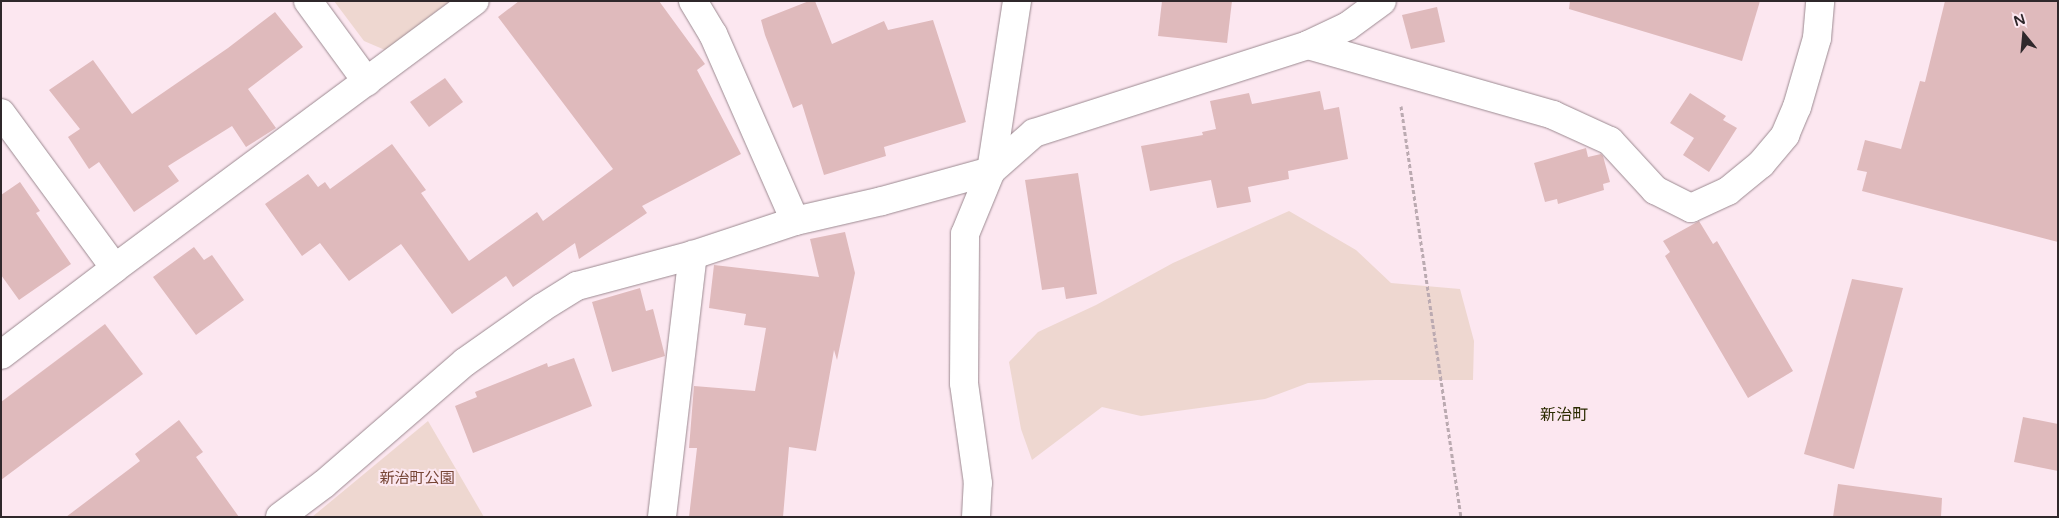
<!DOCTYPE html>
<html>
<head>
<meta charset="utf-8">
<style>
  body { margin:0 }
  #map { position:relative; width:2059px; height:518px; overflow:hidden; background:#fce7f0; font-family:"Varela Round","Noto Sans JP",sans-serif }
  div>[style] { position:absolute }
  .green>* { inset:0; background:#eed7d0 }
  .building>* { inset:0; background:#dfbabc }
  .path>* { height:3px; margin-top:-1.5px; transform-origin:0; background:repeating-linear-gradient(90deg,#bbaab1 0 4px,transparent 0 6.5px) }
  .roads { filter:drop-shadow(0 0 1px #9c8a91) drop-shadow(0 0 1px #9c8a91) }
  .minor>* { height:28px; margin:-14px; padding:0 14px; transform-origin:14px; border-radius:14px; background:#fff }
  .tertiary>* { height:28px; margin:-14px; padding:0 14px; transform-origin:14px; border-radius:14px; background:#fff }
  span { translate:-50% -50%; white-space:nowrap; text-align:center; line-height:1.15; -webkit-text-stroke:4px #fce7f0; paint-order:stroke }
  .park-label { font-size:15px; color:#764535 }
  .neighbourhood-label { font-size:16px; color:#2b2b01 }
  .frame { position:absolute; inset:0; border:2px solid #2f282b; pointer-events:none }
  .north { position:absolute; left:1999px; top:10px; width:50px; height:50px; -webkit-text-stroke:4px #fce7f0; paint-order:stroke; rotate:343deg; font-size:14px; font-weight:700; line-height:20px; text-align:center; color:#2f282b }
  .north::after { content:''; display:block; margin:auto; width:18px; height:22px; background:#2f282b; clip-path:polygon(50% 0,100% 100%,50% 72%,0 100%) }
</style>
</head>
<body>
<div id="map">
  <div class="green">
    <i style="clip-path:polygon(334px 1px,450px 1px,385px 50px,364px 41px)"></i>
    <i style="clip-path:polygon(1289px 211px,1356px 250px,1391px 283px,1460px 289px,1474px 341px,1473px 380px,1375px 380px,1308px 383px,1265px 399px,1141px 416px,1102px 407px,1032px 460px,1021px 429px,1009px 362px,1038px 332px,1096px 305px,1173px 263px)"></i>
    <i style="clip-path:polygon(428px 421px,484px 517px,312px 517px)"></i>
  </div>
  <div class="building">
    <i style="clip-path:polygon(519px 1px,659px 1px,705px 64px,697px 70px,741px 154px,642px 206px,647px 213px,579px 259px,575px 243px,513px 287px,506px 276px,452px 314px,401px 244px,349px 281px,320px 243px,302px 256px,265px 204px,308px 174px,318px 187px,325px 182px,330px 189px,392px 144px,426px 190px,421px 193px,469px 261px,537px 212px,543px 221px,613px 169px,498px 17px)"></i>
    <i style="clip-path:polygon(809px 1px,815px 1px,832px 44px,884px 21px,888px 30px,933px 20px,966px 122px,884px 147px,886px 156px,824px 175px,802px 104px,793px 108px,765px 35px,761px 20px)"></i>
    <i style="clip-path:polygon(1162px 1px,1232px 1px,1227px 43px,1158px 36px)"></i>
    <i style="clip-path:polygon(1570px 1px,1760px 1px,1742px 61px,1569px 9px)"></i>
    <i style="clip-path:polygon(1945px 1px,2058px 1px,2058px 242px,1862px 191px,1867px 172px,1857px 170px,1865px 140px,1901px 149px,1920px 81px,1925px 82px)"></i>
    <i style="clip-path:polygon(1437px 7px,1445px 42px,1411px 49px,1402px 15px)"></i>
    <i style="clip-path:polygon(275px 12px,303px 47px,248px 89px,276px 128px,246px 147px,232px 126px,168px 166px,179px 181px,134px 212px,99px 162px,89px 169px,68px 137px,80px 129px,49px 90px,93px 60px,132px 114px,228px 48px)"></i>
    <i style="clip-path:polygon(445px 78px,463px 102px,429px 127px,410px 102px)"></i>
    <i style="clip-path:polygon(1320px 91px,1324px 110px,1339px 107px,1348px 159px,1288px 171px,1289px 179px,1248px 187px,1251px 202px,1217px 208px,1211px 180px,1150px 191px,1141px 146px,1203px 135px,1202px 132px,1216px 129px,1210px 101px,1249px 93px,1252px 104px)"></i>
    <i style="clip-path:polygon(1690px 93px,1726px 116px,1723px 120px,1737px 128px,1709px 172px,1683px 155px,1694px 138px,1670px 123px)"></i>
    <i style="clip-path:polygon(1586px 148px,1588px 157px,1601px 154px,1603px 156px,1610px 182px,1603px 184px,1604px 190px,1558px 204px,1557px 199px,1545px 202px,1534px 163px)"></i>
    <i style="clip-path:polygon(1078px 173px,1097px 294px,1066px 299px,1064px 287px,1042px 290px,1025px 180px)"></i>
    <i style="clip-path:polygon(20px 182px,40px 211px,36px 213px,71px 264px,19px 300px,1px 275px,1px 195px)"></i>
    <i style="clip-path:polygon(1699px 221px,1713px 244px,1717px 241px,1793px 371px,1748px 398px,1665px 256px,1670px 252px,1663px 241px)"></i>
    <i style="clip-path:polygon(845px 232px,855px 273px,837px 360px,834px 350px,816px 451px,789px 447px,783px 517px,689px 517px,697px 448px,689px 448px,694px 386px,755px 391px,766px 328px,744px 325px,746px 314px,709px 308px,714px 265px,819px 277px,810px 239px)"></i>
    <i style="clip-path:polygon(194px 247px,204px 260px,212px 255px,244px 300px,196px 335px,153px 277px)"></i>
    <i style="clip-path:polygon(1852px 279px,1903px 288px,1854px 469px,1804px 454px)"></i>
    <i style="clip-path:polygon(640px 288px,646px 311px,653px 309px,665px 356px,612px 372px,592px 302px)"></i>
    <i style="clip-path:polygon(105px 324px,143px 374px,1px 480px,1px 402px)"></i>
    <i style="clip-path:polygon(574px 358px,592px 406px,473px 453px,455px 406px,477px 397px,475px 392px,547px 363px,548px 367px)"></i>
    <i style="clip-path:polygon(2023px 417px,2058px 424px,2058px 471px,2014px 462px)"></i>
    <i style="clip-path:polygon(179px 420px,203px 452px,196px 457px,239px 517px,66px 517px,140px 461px,135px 454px)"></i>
    <i style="clip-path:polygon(1838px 484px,1942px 498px,1941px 517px,1833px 517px)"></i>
  </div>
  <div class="path">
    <i style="left:1401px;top:106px;width:415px;rotate:81.7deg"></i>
  </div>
  <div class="roads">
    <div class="minor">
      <i style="left:308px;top:1px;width:100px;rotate:53.9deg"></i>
      <i style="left:693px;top:1px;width:39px;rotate:59deg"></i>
      <i style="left:713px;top:34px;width:204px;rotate:66.3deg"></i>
      <i style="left:1308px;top:45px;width:255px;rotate:15.9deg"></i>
      <i style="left:1553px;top:115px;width:63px;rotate:24.5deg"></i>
      <i style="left:1610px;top:141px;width:67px;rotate:47.4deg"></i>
      <i style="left:1655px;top:190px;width:40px;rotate:26.6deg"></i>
      <i style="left:1691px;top:208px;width:41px;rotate:-24.7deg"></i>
      <i style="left:1728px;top:191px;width:43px;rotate:-39.3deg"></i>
      <i style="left:1761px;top:164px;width:38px;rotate:-50deg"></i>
      <i style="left:1785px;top:135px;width:30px;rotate:-67deg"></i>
      <i style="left:1797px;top:107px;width:72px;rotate:-73.8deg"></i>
      <i style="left:1817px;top:38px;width:37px;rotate:-85deg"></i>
      <i style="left:1px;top:113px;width:192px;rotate:53.7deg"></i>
      <i style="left:1px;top:355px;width:143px;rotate:-37.3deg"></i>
      <i style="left:115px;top:268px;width:448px;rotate:-36.6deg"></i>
      <i style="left:280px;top:517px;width:55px;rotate:-36.9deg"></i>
      <i style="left:324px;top:484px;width:186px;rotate:-40.9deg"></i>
      <i style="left:465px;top:362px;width:95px;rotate:-35.2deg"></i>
      <i style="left:543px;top:307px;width:40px;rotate:-32deg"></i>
      <i style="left:577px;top:286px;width:120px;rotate:-15deg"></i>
      <i style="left:693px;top:255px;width:108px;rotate:-18.4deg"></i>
      <i style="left:795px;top:221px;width:89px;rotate:-12.9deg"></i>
      <i style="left:882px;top:201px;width:113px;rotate:-15.4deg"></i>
      <i style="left:662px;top:517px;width:264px;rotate:-83.3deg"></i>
      <i style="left:976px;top:517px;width:34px;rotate:-87deg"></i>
      <i style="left:978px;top:483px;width:101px;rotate:-98deg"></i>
      <i style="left:964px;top:383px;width:149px;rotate:-89.6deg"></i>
      <i style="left:965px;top:234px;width:68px;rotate:-67.6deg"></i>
      <i style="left:991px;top:171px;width:57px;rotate:-41.5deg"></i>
      <i style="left:1034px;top:133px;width:288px;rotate:-17.8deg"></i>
      <i style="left:1308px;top:45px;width:44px;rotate:-25.4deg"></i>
      <i style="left:1348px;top:26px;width:42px;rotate:-36.3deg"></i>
    </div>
    <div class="tertiary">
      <i style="left:991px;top:171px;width:172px;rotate:-81.3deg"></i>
    </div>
  </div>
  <div class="park-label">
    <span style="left:417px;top:479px">新治町公園</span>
  </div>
  <div class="neighbourhood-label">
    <span style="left:1564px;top:415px">新治町</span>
  </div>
  <div class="frame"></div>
  <div class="north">N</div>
</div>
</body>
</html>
